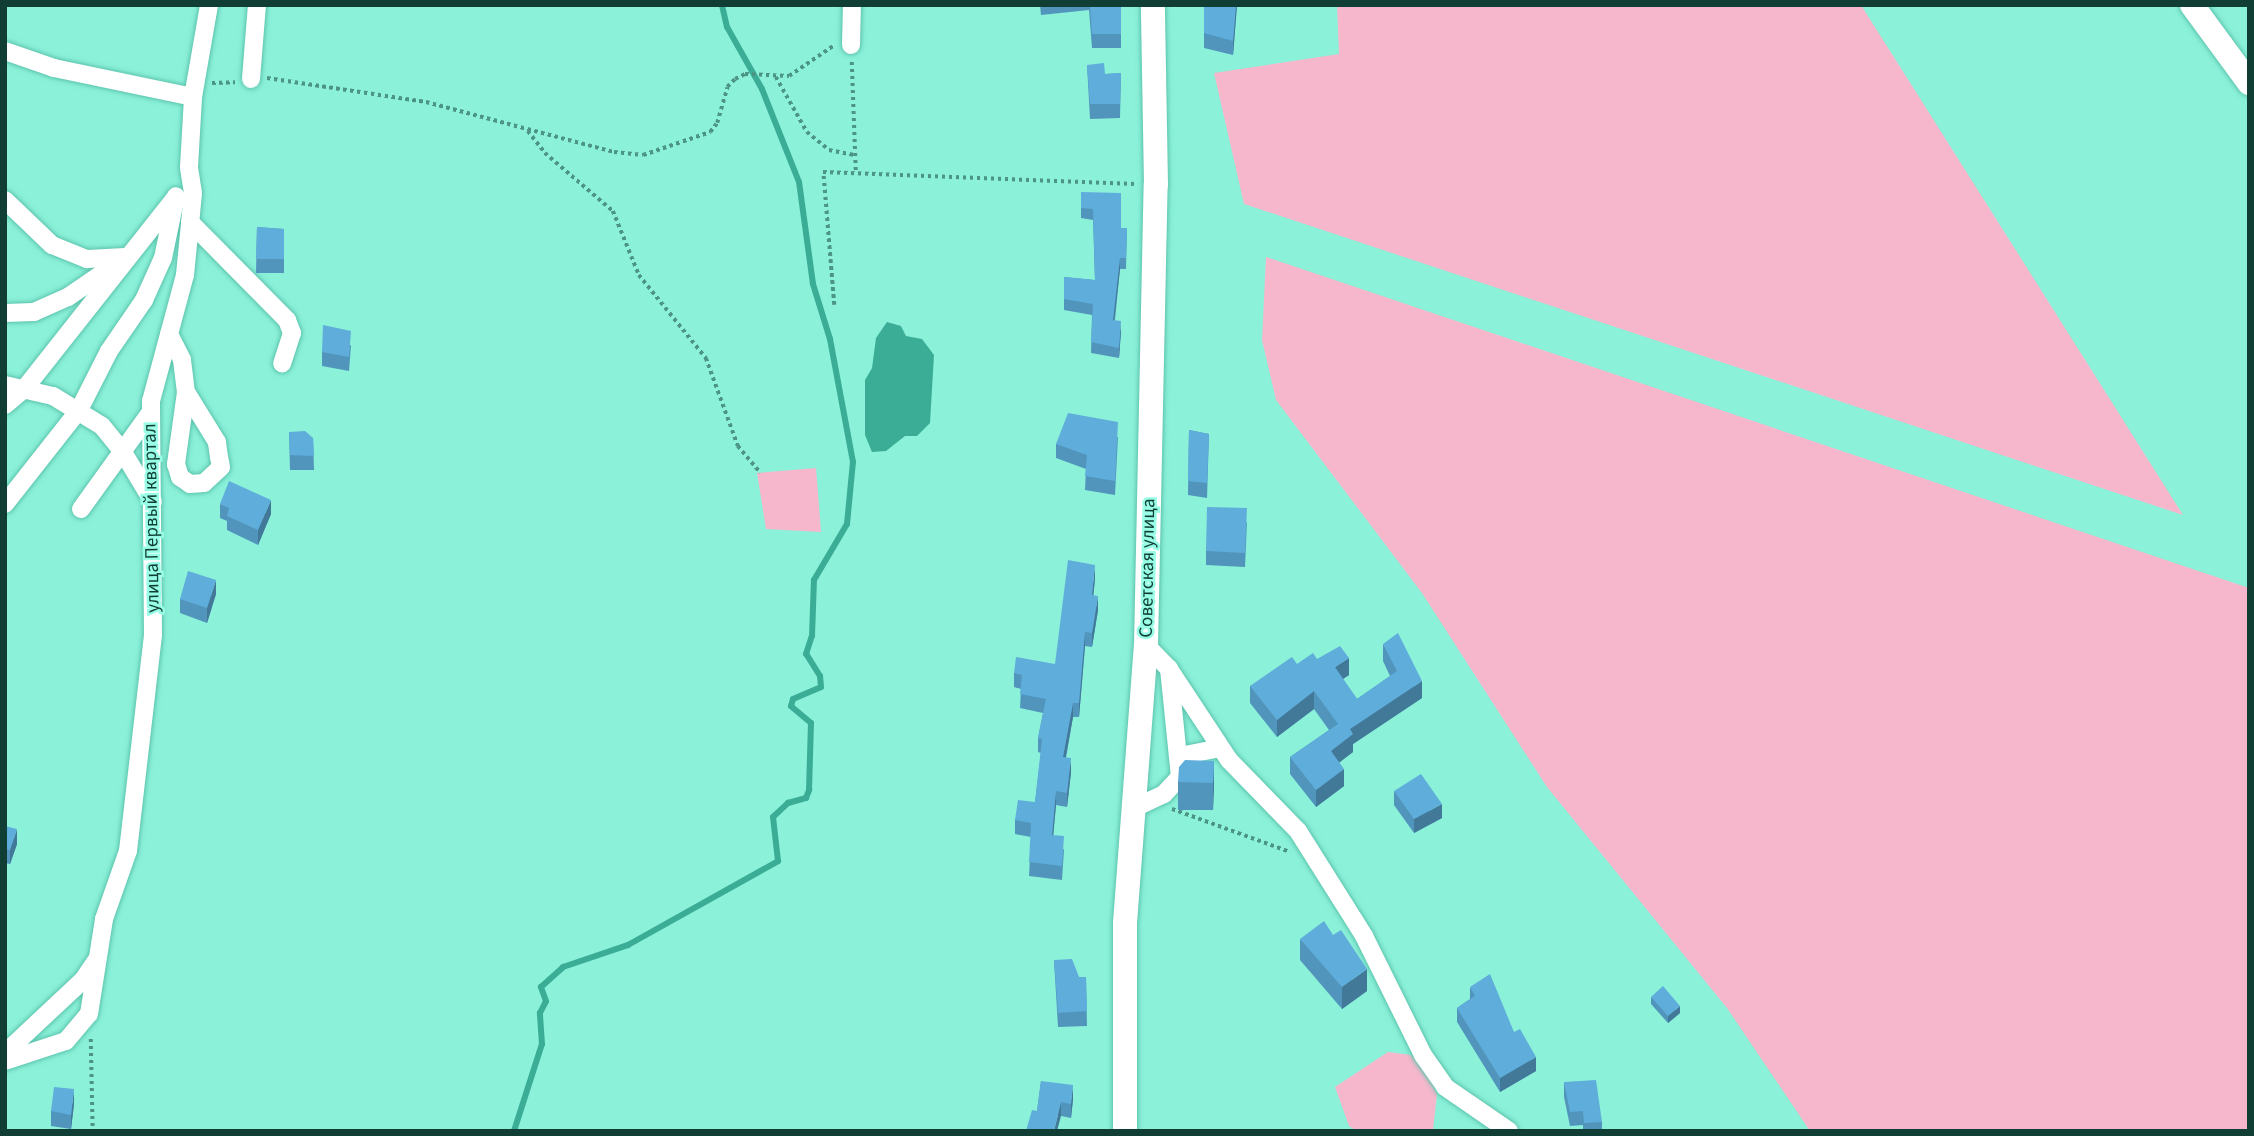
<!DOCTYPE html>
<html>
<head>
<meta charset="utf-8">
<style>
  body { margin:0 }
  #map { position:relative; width:2254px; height:1136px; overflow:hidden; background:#8bf1d9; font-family:"Source Sans 3",sans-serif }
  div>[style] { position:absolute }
  .green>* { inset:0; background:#f6b7cc }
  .water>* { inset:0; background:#3bad96 }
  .stream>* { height:6px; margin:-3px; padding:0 3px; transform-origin:3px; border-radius:3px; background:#3bad96 }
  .path>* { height:3.5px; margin-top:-1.75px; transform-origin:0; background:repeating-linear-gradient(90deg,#4c9484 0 3.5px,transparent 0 7px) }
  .roads { filter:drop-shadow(0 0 2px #5dc4ad) drop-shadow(0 0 2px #5dc4ad) }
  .minor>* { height:18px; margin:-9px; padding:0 9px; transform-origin:9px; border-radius:9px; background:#fff }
  .secondary>* { height:24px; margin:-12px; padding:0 12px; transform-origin:12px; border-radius:12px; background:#fff }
  .wall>* { inset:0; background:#5295bc }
  .shaded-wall>* { inset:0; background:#427999 }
  .building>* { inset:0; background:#5faddb }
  span { translate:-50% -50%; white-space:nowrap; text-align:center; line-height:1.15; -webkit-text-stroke:5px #98fee6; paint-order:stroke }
  .street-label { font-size:19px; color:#103d34 }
  .frame { position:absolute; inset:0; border:7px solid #103d34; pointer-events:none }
</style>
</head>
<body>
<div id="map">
  <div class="green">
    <i style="clip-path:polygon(1337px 5px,1861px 5px,2183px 515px,1244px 204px,1214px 73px,1339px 54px)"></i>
    <i style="clip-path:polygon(1266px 257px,2249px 588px,2249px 1131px,1810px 1131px,1727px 1008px,1547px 787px,1422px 593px,1276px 400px,1262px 340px)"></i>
    <i style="clip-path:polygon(816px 468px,821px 532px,766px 529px,757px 473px)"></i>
    <i style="clip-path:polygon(1388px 1052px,1411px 1055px,1425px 1070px,1437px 1094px,1433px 1130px,1357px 1131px,1349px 1126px,1335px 1087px)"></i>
  </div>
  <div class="water">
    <i style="clip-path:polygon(887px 322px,901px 326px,906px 336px,922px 339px,934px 355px,930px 423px,917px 436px,905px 436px,886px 451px,872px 452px,865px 435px,865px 380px,872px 368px,876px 338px)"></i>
  </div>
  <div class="stream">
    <i style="left:514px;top:1131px;width:91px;rotate:-72.2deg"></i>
    <i style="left:542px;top:1044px;width:31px;rotate:-94deg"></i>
    <i style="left:540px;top:1013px;width:13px;rotate:-63deg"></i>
    <i style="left:546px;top:1001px;width:15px;rotate:-110deg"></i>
    <i style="left:541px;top:987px;width:30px;rotate:-42deg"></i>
    <i style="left:563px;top:967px;width:69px;rotate:-18.7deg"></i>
    <i style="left:628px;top:945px;width:172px;rotate:-29.2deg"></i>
    <i style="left:778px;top:861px;width:44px;rotate:-96.5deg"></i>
    <i style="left:773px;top:817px;width:21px;rotate:-43deg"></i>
    <i style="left:788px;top:803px;width:19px;rotate:-16deg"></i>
    <i style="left:806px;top:798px;width:9px;rotate:-69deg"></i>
    <i style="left:809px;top:790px;width:67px;rotate:-88.3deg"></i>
    <i style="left:811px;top:723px;width:26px;rotate:-140deg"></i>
    <i style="left:791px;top:706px;width:7px;rotate:-74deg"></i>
    <i style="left:793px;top:699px;width:30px;rotate:-23deg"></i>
    <i style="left:821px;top:687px;width:11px;rotate:-95deg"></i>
    <i style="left:820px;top:676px;width:26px;rotate:-122deg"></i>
    <i style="left:806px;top:654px;width:19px;rotate:-72deg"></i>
    <i style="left:812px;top:636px;width:56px;rotate:-88deg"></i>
    <i style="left:814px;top:580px;width:65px;rotate:-59.5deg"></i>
    <i style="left:847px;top:524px;width:62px;rotate:-84.5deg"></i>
    <i style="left:853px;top:462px;width:125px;rotate:-100.6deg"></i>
    <i style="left:830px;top:339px;width:58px;rotate:-107.2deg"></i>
    <i style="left:813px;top:284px;width:103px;rotate:-97.8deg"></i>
    <i style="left:799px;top:182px;width:100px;rotate:-111.7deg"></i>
    <i style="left:762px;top:89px;width:71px;rotate:-119.4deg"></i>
    <i style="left:727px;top:27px;width:23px;rotate:-103deg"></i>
  </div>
  <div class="path">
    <i style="left:852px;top:62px;width:110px;rotate:87.9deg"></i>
    <i style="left:776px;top:77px;width:63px;rotate:60.6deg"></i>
    <i style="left:807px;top:132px;width:28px;rotate:39deg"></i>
    <i style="left:829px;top:150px;width:26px;rotate:11deg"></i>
    <i style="left:267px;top:78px;width:161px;rotate:8.6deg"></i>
    <i style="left:426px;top:102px;width:195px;rotate:14.9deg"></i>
    <i style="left:614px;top:152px;width:29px;rotate:6deg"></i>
    <i style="left:643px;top:155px;width:71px;rotate:-18.9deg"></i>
    <i style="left:710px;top:132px;width:11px;rotate:-52deg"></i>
    <i style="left:717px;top:123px;width:37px;rotate:-74deg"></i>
    <i style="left:727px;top:87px;width:11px;rotate:-45deg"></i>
    <i style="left:735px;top:79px;width:11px;rotate:-27deg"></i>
    <i style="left:745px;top:74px;width:44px;rotate:2.6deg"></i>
    <i style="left:789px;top:76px;width:53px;rotate:-34.3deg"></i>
    <i style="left:212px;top:83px;width:23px;rotate:-2deg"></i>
    <i style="left:528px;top:131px;width:28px;rotate:52deg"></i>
    <i style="left:545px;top:153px;width:89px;rotate:40.5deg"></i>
    <i style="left:613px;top:211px;width:69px;rotate:67.9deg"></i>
    <i style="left:639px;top:275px;width:107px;rotate:51.1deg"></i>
    <i style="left:706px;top:358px;width:94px;rotate:70deg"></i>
    <i style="left:738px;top:446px;width:35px;rotate:50deg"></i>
    <i style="left:834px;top:305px;width:133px;rotate:-94.7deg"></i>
    <i style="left:823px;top:172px;width:313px;rotate:2.2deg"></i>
    <i style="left:1172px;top:809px;width:126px;rotate:20deg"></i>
    <i style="left:91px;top:1039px;width:92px;rotate:88.8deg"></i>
  </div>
  <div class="roads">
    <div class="minor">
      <i style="left:851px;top:45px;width:40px;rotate:-88.6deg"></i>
      <i style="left:5px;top:51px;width:52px;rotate:19.1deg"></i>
      <i style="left:54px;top:68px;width:142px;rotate:11.8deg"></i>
      <i style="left:251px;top:79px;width:74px;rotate:-85.4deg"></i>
      <i style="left:5px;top:200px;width:65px;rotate:43.8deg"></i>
      <i style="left:52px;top:245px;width:38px;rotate:22deg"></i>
      <i style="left:87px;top:259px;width:38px;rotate:-3deg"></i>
      <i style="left:190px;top:222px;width:138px;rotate:45.3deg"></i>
      <i style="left:287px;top:320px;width:14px;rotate:69deg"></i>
      <i style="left:292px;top:333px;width:32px;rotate:108deg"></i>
      <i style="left:5px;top:313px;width:29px;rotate:-2deg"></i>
      <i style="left:34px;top:312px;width:37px;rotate:-24deg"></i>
      <i style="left:68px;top:297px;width:51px;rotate:-34.6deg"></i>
      <i style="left:169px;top:334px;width:29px;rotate:63deg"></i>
      <i style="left:182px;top:360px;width:32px;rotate:83deg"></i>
      <i style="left:186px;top:392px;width:73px;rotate:97.9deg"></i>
      <i style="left:176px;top:464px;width:14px;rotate:73deg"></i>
      <i style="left:180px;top:477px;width:12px;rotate:35deg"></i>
      <i style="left:190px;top:484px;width:14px;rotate:-4deg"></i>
      <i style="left:204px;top:483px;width:23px;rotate:-43deg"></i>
      <i style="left:221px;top:467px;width:10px;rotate:-101deg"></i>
      <i style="left:219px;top:457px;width:15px;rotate:-98deg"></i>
      <i style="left:217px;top:442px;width:59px;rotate:-121.8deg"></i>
      <i style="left:5px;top:385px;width:49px;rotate:12.9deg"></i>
      <i style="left:53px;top:396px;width:57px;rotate:31.5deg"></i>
      <i style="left:102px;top:426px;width:33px;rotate:51deg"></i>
      <i style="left:123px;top:452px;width:58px;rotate:59deg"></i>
      <i style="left:5px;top:405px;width:26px;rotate:-40deg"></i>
      <i style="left:25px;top:388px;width:241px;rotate:-51.7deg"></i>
      <i style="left:5px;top:504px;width:120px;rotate:-51.8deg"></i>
      <i style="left:79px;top:410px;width:66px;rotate:-63deg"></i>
      <i style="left:109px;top:351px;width:62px;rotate:-55.5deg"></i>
      <i style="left:144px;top:300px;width:46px;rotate:-65.7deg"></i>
      <i style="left:163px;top:258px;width:63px;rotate:-78.2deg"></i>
      <i style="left:81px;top:509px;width:118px;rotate:-54.3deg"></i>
      <i style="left:1146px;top:645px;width:33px;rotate:46deg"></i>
      <i style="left:1169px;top:669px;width:109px;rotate:56.6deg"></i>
      <i style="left:1229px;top:760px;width:99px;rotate:45.8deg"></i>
      <i style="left:1298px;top:831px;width:124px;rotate:57.8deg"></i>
      <i style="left:1364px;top:936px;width:133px;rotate:63.6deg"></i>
      <i style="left:1423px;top:1055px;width:39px;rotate:55deg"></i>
      <i style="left:1445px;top:1087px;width:78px;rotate:34.5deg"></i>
      <i style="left:1180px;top:756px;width:41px;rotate:-11.3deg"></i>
      <i style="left:1134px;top:808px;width:33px;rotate:-25deg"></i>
      <i style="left:1164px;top:794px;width:23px;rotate:-47deg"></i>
      <i style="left:1180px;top:777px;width:109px;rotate:-95.8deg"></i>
      <i style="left:5px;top:1053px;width:107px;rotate:-43.1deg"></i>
      <i style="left:83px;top:980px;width:23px;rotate:-56deg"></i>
      <i style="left:5px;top:1061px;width:64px;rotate:-18.2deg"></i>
      <i style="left:66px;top:1041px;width:35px;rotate:-50deg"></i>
      <i style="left:89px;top:1014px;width:96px;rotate:-81deg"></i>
      <i style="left:104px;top:919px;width:72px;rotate:-70.6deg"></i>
      <i style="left:128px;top:851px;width:217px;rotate:-83.4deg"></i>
      <i style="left:153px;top:635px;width:234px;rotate:-90.5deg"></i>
      <i style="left:151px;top:401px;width:131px;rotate:-74.9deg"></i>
      <i style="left:185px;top:275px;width:82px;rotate:-84.4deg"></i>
      <i style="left:193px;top:193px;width:26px;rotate:-99deg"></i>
      <i style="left:189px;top:167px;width:70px;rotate:-86.7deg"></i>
      <i style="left:193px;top:97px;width:93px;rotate:-80.1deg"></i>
    </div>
    <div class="secondary">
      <i style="left:2192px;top:5px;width:97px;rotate:53.8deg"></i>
      <i style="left:1125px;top:1131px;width:208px;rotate:-90deg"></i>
      <i style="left:1125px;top:923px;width:279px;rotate:-85.7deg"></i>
      <i style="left:1146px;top:645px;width:460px;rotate:-88.8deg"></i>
      <i style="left:1156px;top:185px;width:180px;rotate:-91deg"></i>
    </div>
  </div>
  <div class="wall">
    <i style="clip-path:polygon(1040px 5px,1121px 6px,1121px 48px,1092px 48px,1089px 10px,1041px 15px)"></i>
    <i style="clip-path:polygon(1204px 5px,1237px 5px,1233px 55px,1204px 48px)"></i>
    <i style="clip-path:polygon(1087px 65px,1105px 74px,1121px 73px,1120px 118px,1090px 119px)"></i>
    <i style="clip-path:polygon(1081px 192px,1121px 228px,1127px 228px,1126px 269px,1120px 269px,1115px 320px,1121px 331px,1119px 358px,1091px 353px,1092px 315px,1064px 310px,1064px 277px,1095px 280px,1093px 220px,1081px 218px)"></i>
    <i style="clip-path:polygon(257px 227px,284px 229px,284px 273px,256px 273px)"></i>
    <i style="clip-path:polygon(351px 345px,349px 371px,322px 366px,322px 352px)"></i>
    <i style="clip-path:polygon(1189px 430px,1209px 434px,1207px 498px,1188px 495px)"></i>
    <i style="clip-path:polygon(289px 432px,313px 438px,314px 470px,290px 470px)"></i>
    <i style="clip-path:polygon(1118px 437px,1115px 495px,1085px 490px,1086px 469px,1056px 458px,1056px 444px)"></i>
    <i style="clip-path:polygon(220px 504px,271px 514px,258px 545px,227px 530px,227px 521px,220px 518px)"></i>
    <i style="clip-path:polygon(1247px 522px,1245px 567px,1206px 565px,1206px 551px)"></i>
    <i style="clip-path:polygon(1095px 579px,1093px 595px,1098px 610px,1092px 647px,1085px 646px,1079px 717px,1073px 717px,1066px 758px,1071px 772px,1067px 807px,1056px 805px,1053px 835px,1064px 850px,1062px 880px,1029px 876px,1031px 837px,1015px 834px,1015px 820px,1035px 802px,1041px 753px,1038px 752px,1038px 738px,1043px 713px,1020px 708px,1021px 689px,1014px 687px,1014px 673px,1055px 664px)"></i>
    <i style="clip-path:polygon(216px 594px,207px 623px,180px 613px,180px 599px)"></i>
    <i style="clip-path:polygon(1383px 644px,1422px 698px,1353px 744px,1353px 752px,1339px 762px,1344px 786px,1316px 807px,1290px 774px,1290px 757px,1329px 730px,1314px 709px,1277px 737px,1250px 703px,1250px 686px,1317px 659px,1349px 675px,1343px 679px,1357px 699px,1390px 676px,1383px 661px)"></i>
    <i style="clip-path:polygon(1214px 761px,1213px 810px,1178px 810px,1178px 782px)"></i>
    <i style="clip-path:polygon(1394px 791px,1442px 818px,1414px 833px,1394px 805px)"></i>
    <i style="clip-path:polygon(5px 826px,17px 844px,10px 864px,5px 863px)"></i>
    <i style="clip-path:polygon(1300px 939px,1367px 991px,1342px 1009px,1300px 960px)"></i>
    <i style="clip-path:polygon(1054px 960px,1079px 977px,1086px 977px,1087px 1026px,1058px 1027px)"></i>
    <i style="clip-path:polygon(1470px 987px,1514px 1032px,1536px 1071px,1500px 1092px,1457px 1022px,1457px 1008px,1470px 999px)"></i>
    <i style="clip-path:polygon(1651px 997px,1680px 1013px,1668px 1023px,1651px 1004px)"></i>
    <i style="clip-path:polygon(1041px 1081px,1073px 1099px,1071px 1118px,1037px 1111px)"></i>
    <i style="clip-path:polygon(1564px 1082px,1602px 1122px,1602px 1131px,1583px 1131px,1583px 1125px,1570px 1126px,1564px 1097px)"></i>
    <i style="clip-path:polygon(74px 1104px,71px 1129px,51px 1126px,51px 1111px)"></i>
  </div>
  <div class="shaded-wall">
    <i style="clip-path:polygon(1236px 5px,1237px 5px,1233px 55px,1233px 41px)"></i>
    <i style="clip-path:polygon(1120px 258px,1120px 269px,1113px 330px,1113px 320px)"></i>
    <i style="clip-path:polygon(1121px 321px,1121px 331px,1119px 358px,1119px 348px)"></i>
    <i style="clip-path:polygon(271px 500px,271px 514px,258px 545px,258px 530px)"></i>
    <i style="clip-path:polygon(1095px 565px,1095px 579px,1092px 609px,1092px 595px)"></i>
    <i style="clip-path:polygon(216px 580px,216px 594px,207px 623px,207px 608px)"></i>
    <i style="clip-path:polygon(1098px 596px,1098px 610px,1092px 647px,1092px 633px)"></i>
    <i style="clip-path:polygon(1085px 632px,1085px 646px,1079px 717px,1079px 703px)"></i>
    <i style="clip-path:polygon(1349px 658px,1349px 675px,1335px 684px,1335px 667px)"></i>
    <i style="clip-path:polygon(1422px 681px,1422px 698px,1353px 744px,1353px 752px,1331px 769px,1331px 751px,1350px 729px)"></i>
    <i style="clip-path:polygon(1314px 691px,1314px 709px,1277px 737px,1277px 720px)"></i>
    <i style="clip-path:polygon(1073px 703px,1073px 717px,1063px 771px,1063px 757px)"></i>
    <i style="clip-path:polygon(1071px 758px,1071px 772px,1067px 807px,1067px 793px)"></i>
    <i style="clip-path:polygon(1214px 761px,1214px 789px,1213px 810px,1213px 783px)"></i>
    <i style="clip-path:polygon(1344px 769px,1344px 786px,1316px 807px,1316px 790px)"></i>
    <i style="clip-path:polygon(1056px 791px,1056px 805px,1052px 849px,1052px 835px)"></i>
    <i style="clip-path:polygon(1442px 804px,1442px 818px,1414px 833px,1414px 819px)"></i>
    <i style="clip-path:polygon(17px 829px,17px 844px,10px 864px,10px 850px)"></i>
    <i style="clip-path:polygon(1367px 969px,1367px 991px,1342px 1009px,1342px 987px)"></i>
    <i style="clip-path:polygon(1680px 1006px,1680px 1013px,1668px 1023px,1668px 1016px)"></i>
    <i style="clip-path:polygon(1536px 1057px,1536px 1071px,1500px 1092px,1500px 1078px)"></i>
    <i style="clip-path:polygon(1073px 1085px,1073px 1099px,1071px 1118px,1071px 1104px)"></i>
    <i style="clip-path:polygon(74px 1089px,74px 1104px,71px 1129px,71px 1115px)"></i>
    <i style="clip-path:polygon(1061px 1102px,1061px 1116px,1057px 1131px,1054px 1131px)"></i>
  </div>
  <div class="building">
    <i style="clip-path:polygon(1090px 5px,1121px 6px,1121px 34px,1092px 34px)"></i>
    <i style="clip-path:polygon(1204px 5px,1236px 5px,1233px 41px,1204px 33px)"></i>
    <i style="clip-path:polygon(1104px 63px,1105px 74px,1121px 73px,1120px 104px,1090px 104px,1087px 65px)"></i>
    <i style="clip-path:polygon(1081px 192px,1121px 193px,1121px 228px,1127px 228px,1126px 258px,1120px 258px,1113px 320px,1121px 321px,1119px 348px,1091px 342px,1093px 304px,1064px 299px,1064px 277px,1095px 280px,1093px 209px,1081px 208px)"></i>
    <i style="clip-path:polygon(257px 227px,284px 229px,284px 259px,256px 259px)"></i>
    <i style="clip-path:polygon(323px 325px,351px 331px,349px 357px,322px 352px)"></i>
    <i style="clip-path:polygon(1068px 413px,1118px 422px,1115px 481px,1085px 476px,1087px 455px,1056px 444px)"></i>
    <i style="clip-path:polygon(1189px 430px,1209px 434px,1207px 483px,1188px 481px)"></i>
    <i style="clip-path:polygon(305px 431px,313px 438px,314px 456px,290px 455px,289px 432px)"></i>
    <i style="clip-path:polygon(229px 481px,271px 500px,258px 530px,227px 516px,229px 508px,220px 504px)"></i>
    <i style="clip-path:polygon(1207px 507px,1247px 508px,1245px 553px,1206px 551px)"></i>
    <i style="clip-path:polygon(1068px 560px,1095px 565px,1092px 595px,1098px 596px,1092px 633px,1085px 632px,1079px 703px,1073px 703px,1063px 757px,1071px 758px,1067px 793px,1056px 791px,1052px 835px,1064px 836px,1062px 866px,1029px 862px,1031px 823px,1015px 820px,1018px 800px,1035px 802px,1042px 739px,1038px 738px,1046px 699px,1020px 694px,1022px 675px,1014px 673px,1016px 657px,1055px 664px)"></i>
    <i style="clip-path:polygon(188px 571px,216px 580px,207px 608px,180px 599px)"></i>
    <i style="clip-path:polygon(1398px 633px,1422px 681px,1350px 729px,1353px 734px,1331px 751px,1344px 769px,1316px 790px,1290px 757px,1338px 724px,1314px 691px,1277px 720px,1250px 686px,1292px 657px,1297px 664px,1313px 653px,1317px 659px,1340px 646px,1349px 658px,1335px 667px,1357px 699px,1397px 671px,1383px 644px)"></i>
    <i style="clip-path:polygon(1185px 760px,1214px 761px,1213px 783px,1178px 782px,1179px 767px)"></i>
    <i style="clip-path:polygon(1421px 774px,1442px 804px,1414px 819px,1394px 791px)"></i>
    <i style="clip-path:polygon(5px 826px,17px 829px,10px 850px,5px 849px)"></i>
    <i style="clip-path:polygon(1324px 921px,1333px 935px,1341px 930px,1367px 969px,1342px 987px,1300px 939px)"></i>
    <i style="clip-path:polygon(1072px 959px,1079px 977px,1086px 977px,1087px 1011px,1058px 1013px,1054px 960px)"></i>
    <i style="clip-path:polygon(1490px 974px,1514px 1032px,1520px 1029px,1536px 1057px,1500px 1078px,1457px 1008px,1475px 996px,1470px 987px)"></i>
    <i style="clip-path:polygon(1663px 986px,1680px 1006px,1668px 1016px,1651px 997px)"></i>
    <i style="clip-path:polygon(1596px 1080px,1602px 1122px,1584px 1123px,1583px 1111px,1570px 1112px,1564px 1082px)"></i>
    <i style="clip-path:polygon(1041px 1081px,1073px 1085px,1071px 1104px,1061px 1102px,1054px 1131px,1026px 1131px,1032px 1110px,1037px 1111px)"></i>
    <i style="clip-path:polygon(54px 1087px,74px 1089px,71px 1115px,51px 1111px)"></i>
  </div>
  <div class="street-label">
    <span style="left:152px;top:518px;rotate:-91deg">улица Первый квартал</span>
    <span style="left:1148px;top:568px;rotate:-89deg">Советская улица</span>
  </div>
  <div class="frame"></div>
</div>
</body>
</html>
